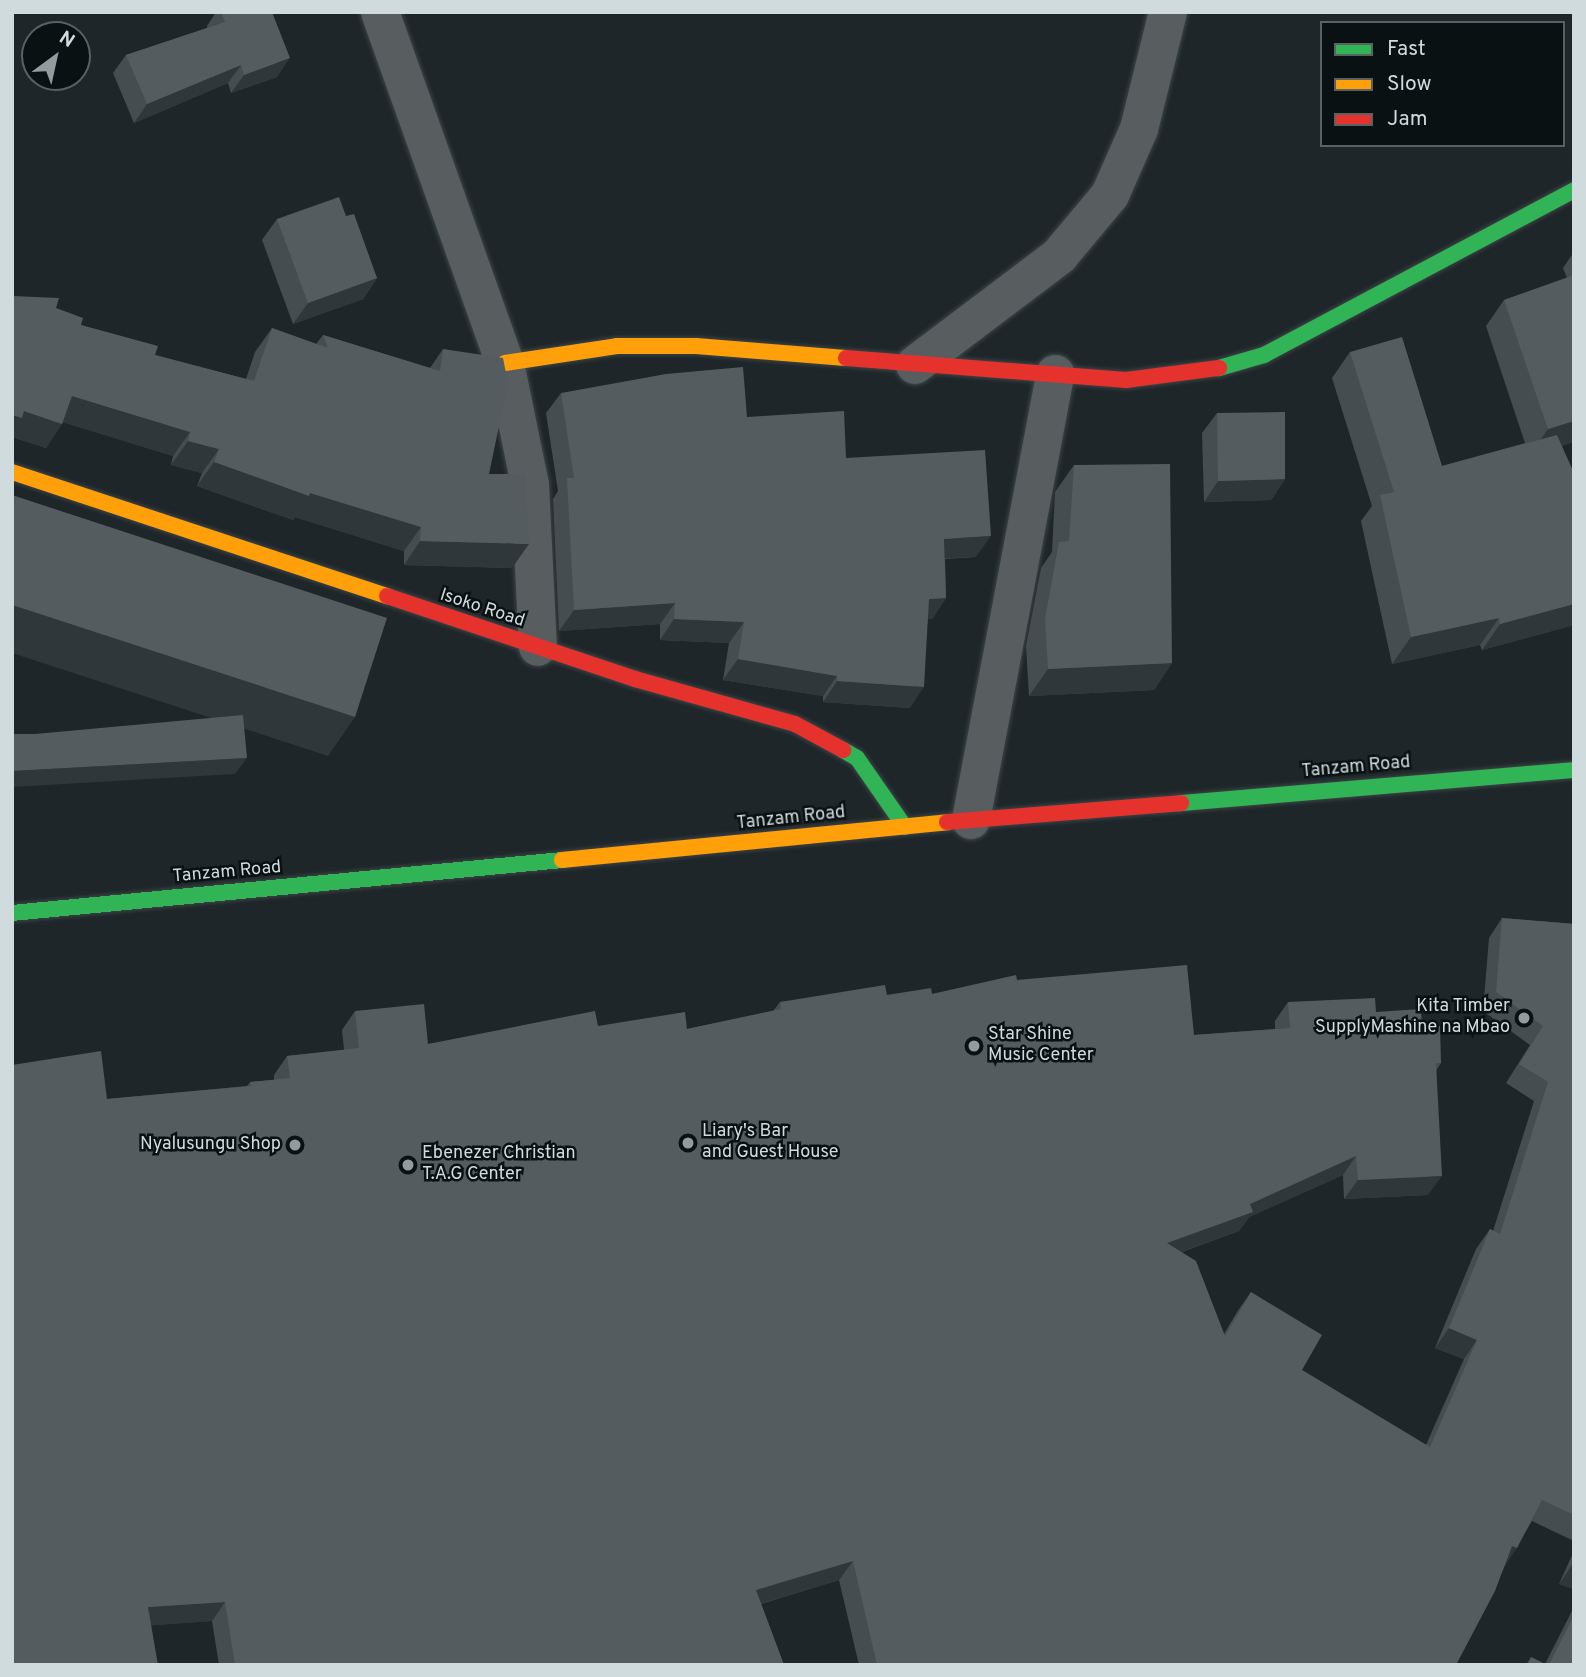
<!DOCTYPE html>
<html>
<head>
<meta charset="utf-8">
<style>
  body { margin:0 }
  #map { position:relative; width:1586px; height:1677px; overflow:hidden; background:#1e2629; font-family:Overpass,sans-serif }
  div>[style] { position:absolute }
  .roads { filter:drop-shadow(0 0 2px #3c4446) drop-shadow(0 0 2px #3c4446) }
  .street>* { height:38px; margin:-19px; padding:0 19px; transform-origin:19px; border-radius:19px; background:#585e60 }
  .fast>* { height:16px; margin:-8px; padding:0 8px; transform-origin:8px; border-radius:8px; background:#30b455 }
  .slow>* { height:16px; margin:-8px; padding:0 8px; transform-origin:8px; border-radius:8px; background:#ff9f0a }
  .jam>* { height:16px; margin:-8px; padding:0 8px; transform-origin:8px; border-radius:8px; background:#e5322d }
  .wall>* { inset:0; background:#454d50 }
  .shaded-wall>* { inset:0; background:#2f373a }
  .building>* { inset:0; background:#545c5f }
  .dots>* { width:19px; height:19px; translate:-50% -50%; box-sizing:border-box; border:4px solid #091112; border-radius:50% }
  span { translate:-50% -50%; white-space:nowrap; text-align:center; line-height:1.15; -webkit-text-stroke:5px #091112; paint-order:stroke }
  .street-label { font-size:18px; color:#d0dbdd }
  .poi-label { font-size:18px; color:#d0dbdd }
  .right { translate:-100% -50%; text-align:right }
  .left { translate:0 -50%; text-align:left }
  .frame { position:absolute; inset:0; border:14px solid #d0dbdd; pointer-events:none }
  .legend { position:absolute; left:1320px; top:21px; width:245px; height:126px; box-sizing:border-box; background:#091112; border:2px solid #596263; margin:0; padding:9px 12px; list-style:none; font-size:21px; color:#d0dbdd }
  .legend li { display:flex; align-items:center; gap:14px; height:35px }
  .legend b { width:35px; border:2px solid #596263 }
  .north { position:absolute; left:21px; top:21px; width:70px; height:70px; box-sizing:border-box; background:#091112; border:2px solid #596263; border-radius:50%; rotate:33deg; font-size:19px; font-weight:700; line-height:28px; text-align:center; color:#d0dbdd }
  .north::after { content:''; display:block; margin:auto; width:24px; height:32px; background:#929c9e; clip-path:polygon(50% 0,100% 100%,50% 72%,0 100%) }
</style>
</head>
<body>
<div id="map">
  <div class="roads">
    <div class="street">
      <i style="left:380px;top:12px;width:373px;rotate:70.4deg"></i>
      <i style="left:505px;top:363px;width:125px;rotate:78.4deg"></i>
      <i style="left:530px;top:485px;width:162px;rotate:87.2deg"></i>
      <i style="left:915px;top:365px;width:181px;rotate:-37.1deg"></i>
      <i style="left:1059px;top:256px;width:80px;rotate:-50.1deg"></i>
      <i style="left:1110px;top:195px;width:72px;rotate:-66.3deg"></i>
      <i style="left:1139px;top:129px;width:121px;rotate:-76.1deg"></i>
      <i style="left:971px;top:820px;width:454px;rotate:-79.3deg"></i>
    </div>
    <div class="fast">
      <i style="left:1219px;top:368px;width:47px;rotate:-16.1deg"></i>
      <i style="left:1264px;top:355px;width:351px;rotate:-28deg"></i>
      <i style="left:843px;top:750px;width:16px;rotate:30deg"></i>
      <i style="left:857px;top:758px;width:84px;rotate:55.2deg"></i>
      <i style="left:1181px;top:803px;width:394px;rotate:-4.8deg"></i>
      <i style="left:12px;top:913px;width:553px;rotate:-5.5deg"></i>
    </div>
    <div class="slow">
      <i style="left:505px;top:363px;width:113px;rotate:-8.6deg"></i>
      <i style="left:617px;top:346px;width:79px"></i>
      <i style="left:696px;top:346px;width:150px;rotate:4.6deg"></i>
      <i style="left:12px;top:472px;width:395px;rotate:18.3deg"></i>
      <i style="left:562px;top:860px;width:387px;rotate:-5.6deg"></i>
    </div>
    <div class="jam">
      <i style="left:846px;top:358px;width:281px;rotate:4.5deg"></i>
      <i style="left:1126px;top:380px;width:94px;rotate:-7.4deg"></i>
      <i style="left:387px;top:596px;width:262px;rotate:18.5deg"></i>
      <i style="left:635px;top:679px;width:166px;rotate:15.7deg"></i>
      <i style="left:795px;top:724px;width:55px;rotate:28.4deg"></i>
      <i style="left:947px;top:822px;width:235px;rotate:-4.6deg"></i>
    </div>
  </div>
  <div class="wall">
    <i style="clip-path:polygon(216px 12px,272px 12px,277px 77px,231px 93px,228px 83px,134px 123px,113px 73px,126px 55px,207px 28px,207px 26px)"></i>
    <i style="clip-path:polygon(346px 216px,377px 278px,363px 299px,293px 324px,262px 240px,277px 219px)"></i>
    <i style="clip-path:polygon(1574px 252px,1574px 442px,1561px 446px,1574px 625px,1482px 650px,1480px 645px,1392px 664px,1361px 521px,1372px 506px,1332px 378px,1350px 352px,1442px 466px,1525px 443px,1486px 326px,1504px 300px,1567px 278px,1563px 268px)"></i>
    <i style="clip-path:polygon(12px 296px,56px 308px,81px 325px,155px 355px,246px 379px,255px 352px,272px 328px,316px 344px,323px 335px,430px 368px,443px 349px,489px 474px,512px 568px,404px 565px,404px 551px,295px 517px,293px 520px,197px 486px,202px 473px,171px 465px,173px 456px,63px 422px,46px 448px,12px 437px)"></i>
    <i style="clip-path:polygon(561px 393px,747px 417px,846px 458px,976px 557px,945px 559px,946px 598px,932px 619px,928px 619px,910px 708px,823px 702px,823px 696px,723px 680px,729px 643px,660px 640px,660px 624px,559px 631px,553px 499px,558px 491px,546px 413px)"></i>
    <i style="clip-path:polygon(1217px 413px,1285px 479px,1271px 500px,1204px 502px,1202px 433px)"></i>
    <i style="clip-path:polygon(1074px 465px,1172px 663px,1154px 690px,1029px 696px,1026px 646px,1041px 568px,1052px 552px,1055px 492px)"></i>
    <i style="clip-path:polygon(1502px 918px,1574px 924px,1574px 1541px,1532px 1521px,1504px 1567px,1456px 1665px,859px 1665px,839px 1580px,761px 1604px,784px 1665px,219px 1665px,212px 1621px,151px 1625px,12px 1665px,107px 1099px,247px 1086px,250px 1082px,274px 1080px,274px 1075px,287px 1056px,344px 1050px,342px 1030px,355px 1011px,428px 1044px,598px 1026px,687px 1029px,773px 1011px,780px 1002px,887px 995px,932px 994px,1017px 980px,1194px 1035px,1275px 1029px,1275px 1021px,1288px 1002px,1376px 1012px,1422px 1027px,1441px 1063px,1436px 1071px,1428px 1195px,1344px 1199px,1343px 1175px,1249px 1217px,1239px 1231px,1182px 1252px,1224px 1334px,1237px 1312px,1251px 1292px,1302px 1370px,1426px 1445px,1464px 1359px,1435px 1348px,1476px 1249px,1490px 1229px,1493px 1231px,1534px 1101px,1506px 1083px,1530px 1045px,1483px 1011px,1489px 938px)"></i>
    <i style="clip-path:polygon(1574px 1551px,1574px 1589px,1559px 1584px)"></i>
    <i style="clip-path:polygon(1574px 1607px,1574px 1665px,1526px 1665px,1531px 1657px,1545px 1664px)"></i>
  </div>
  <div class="shaded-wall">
    <i style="clip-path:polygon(290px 58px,277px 77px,231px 93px,244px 75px)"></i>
    <i style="clip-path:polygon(241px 65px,228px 83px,134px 123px,147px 104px)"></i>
    <i style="clip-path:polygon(377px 278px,363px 299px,293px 324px,308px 303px)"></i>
    <i style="clip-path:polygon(72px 396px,190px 432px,173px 456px,55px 420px)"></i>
    <i style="clip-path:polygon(24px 411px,62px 424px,46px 448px,12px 437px,12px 415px)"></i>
    <i style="clip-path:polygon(1574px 421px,1574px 442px,1530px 455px,1548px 429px)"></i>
    <i style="clip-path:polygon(188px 441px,219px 449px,202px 473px,171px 465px)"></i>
    <i style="clip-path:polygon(214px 462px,310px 493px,421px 527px,404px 551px,295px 517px,293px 520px,197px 486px)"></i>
    <i style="clip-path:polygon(1285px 479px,1271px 500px,1204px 502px,1218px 481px)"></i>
    <i style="clip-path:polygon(991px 536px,976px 557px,929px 559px,944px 539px)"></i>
    <i style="clip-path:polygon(420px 541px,529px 544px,512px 568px,404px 565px)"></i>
    <i style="clip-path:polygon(946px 598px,932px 619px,914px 620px,929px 599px)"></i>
    <i style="clip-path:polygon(675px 603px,660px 624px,559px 631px,574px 610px)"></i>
    <i style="clip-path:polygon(1574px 604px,1574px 625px,1482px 650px,1500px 624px)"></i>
    <i style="clip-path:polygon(12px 605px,355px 717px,328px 756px,12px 653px)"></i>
    <i style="clip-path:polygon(1499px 618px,1480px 645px,1392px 664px,1411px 637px)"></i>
    <i style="clip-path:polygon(674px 619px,744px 622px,729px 643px,660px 640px)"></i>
    <i style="clip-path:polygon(738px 659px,837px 676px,823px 696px,723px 680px)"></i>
    <i style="clip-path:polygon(1172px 663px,1154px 690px,1029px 696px,1048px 669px)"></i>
    <i style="clip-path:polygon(837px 681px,924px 687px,910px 708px,823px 702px)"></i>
    <i style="clip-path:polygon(247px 758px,235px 774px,12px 787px,12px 771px)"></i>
    <i style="clip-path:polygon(1356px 1156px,1343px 1175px,1249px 1217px,1239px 1231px,1153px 1262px,1167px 1243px,1250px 1204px)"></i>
    <i style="clip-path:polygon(1442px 1176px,1428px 1195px,1344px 1199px,1358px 1180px)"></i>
    <i style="clip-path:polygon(1449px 1328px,1477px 1340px,1464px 1359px,1435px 1348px)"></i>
    <i style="clip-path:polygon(1512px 1546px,1517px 1548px,1504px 1567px)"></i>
    <i style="clip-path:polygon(853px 1561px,839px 1580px,743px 1609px,756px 1590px)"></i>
    <i style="clip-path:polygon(1572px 1565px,1574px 1565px,1574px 1589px,1559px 1584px)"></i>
    <i style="clip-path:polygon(225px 1602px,212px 1621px,134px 1627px,148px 1607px)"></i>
  </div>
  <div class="building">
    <i style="clip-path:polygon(221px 12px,272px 12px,290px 58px,244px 75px,241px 65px,147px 104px,126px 55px,225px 22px)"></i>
    <i style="clip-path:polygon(339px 197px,346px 216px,354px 214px,377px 278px,308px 303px,277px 219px)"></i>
    <i style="clip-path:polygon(1574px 275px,1574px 421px,1548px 429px,1504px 300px)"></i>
    <i style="clip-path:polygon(12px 296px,59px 298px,56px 308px,83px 318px,81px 325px,158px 346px,155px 355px,254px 381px,272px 328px,328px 348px,323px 335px,440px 371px,443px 349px,503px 358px,508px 383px,489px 474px,525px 474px,529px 544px,420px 541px,421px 527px,310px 493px,309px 496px,214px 462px,219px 449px,188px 441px,190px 432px,72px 396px,62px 424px,24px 411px,22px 418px,12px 415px)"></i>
    <i style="clip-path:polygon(1402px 337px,1442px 466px,1557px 435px,1574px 473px,1574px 604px,1500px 624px,1499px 618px,1411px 637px,1380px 495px,1394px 492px,1350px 352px)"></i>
    <i style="clip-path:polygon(743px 367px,747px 417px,844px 411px,846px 458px,985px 450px,991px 536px,944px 539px,946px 598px,929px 599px,924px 687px,837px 681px,837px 676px,738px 659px,744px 622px,674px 619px,675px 603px,574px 610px,567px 478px,574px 478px,561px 393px,666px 374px)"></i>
    <i style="clip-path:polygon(1285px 412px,1285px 479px,1218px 481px,1217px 413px)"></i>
    <i style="clip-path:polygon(1170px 464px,1172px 663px,1048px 669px,1045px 619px,1059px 542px,1069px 541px,1074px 465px)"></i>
    <i style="clip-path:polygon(12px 495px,387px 618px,355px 717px,12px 605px)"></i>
    <i style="clip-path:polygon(243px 715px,247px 758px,12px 771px,12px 734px,35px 734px)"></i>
    <i style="clip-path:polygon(1502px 918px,1574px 924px,1574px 1515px,1542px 1500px,1517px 1548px,1512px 1546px,1495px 1591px,1456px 1665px,877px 1665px,853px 1561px,756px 1590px,784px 1665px,235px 1665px,225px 1602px,148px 1607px,158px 1665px,12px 1665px,12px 1065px,101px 1051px,107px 1099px,251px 1086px,250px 1082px,290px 1078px,287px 1056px,359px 1048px,355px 1011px,424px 1004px,428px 1044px,595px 1011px,598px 1026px,685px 1012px,687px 1029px,781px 1009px,780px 1002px,885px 985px,887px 995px,931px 988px,932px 994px,1016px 975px,1017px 980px,1187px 965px,1194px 1035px,1290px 1028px,1288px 1002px,1375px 998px,1376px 1012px,1421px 1009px,1422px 1027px,1440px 1026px,1441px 1063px,1436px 1063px,1442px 1176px,1358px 1180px,1356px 1156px,1250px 1204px,1253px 1212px,1167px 1243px,1196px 1261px,1225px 1336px,1251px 1292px,1322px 1335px,1302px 1370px,1430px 1447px,1477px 1340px,1449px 1328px,1490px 1229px,1500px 1234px,1548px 1082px,1519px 1064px,1543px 1026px,1496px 992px)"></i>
    <i style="clip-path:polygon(1574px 1615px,1574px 1665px,1549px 1665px)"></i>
    <i style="clip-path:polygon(1531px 1657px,1547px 1665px,1528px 1665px)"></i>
  </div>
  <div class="dots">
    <i style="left:1524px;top:1018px;background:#929c9e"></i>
    <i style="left:974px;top:1046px;background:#929c9e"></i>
    <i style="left:688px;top:1143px;background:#929c9e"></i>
    <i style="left:295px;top:1145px;background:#929c9e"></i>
    <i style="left:408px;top:1165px;background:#929c9e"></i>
  </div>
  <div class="street-label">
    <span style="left:482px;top:609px;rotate:18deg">Isoko Road</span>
    <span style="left:1356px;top:768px;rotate:-5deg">Tanzam Road</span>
    <span style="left:791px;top:819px;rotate:-6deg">Tanzam Road</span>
    <span style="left:227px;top:873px;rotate:-5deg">Tanzam Road</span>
  </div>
  <div class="poi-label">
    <span class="right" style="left:1510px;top:1018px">Kita Timber<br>SupplyMashine na Mbao</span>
    <span class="left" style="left:988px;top:1046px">Star Shine<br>Music Center</span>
    <span class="left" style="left:702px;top:1143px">Liary's Bar<br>and Guest House</span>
    <span class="right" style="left:281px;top:1145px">Nyalusungu Shop</span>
    <span class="left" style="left:422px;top:1165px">Ebenezer Christian<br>T.A.G Center</span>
  </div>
  <div class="frame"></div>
  <ul class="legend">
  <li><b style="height:9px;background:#30b455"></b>Fast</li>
  <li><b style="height:9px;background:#ff9f0a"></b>Slow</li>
  <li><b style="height:9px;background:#e5322d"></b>Jam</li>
  </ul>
  <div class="north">N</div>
</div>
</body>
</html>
